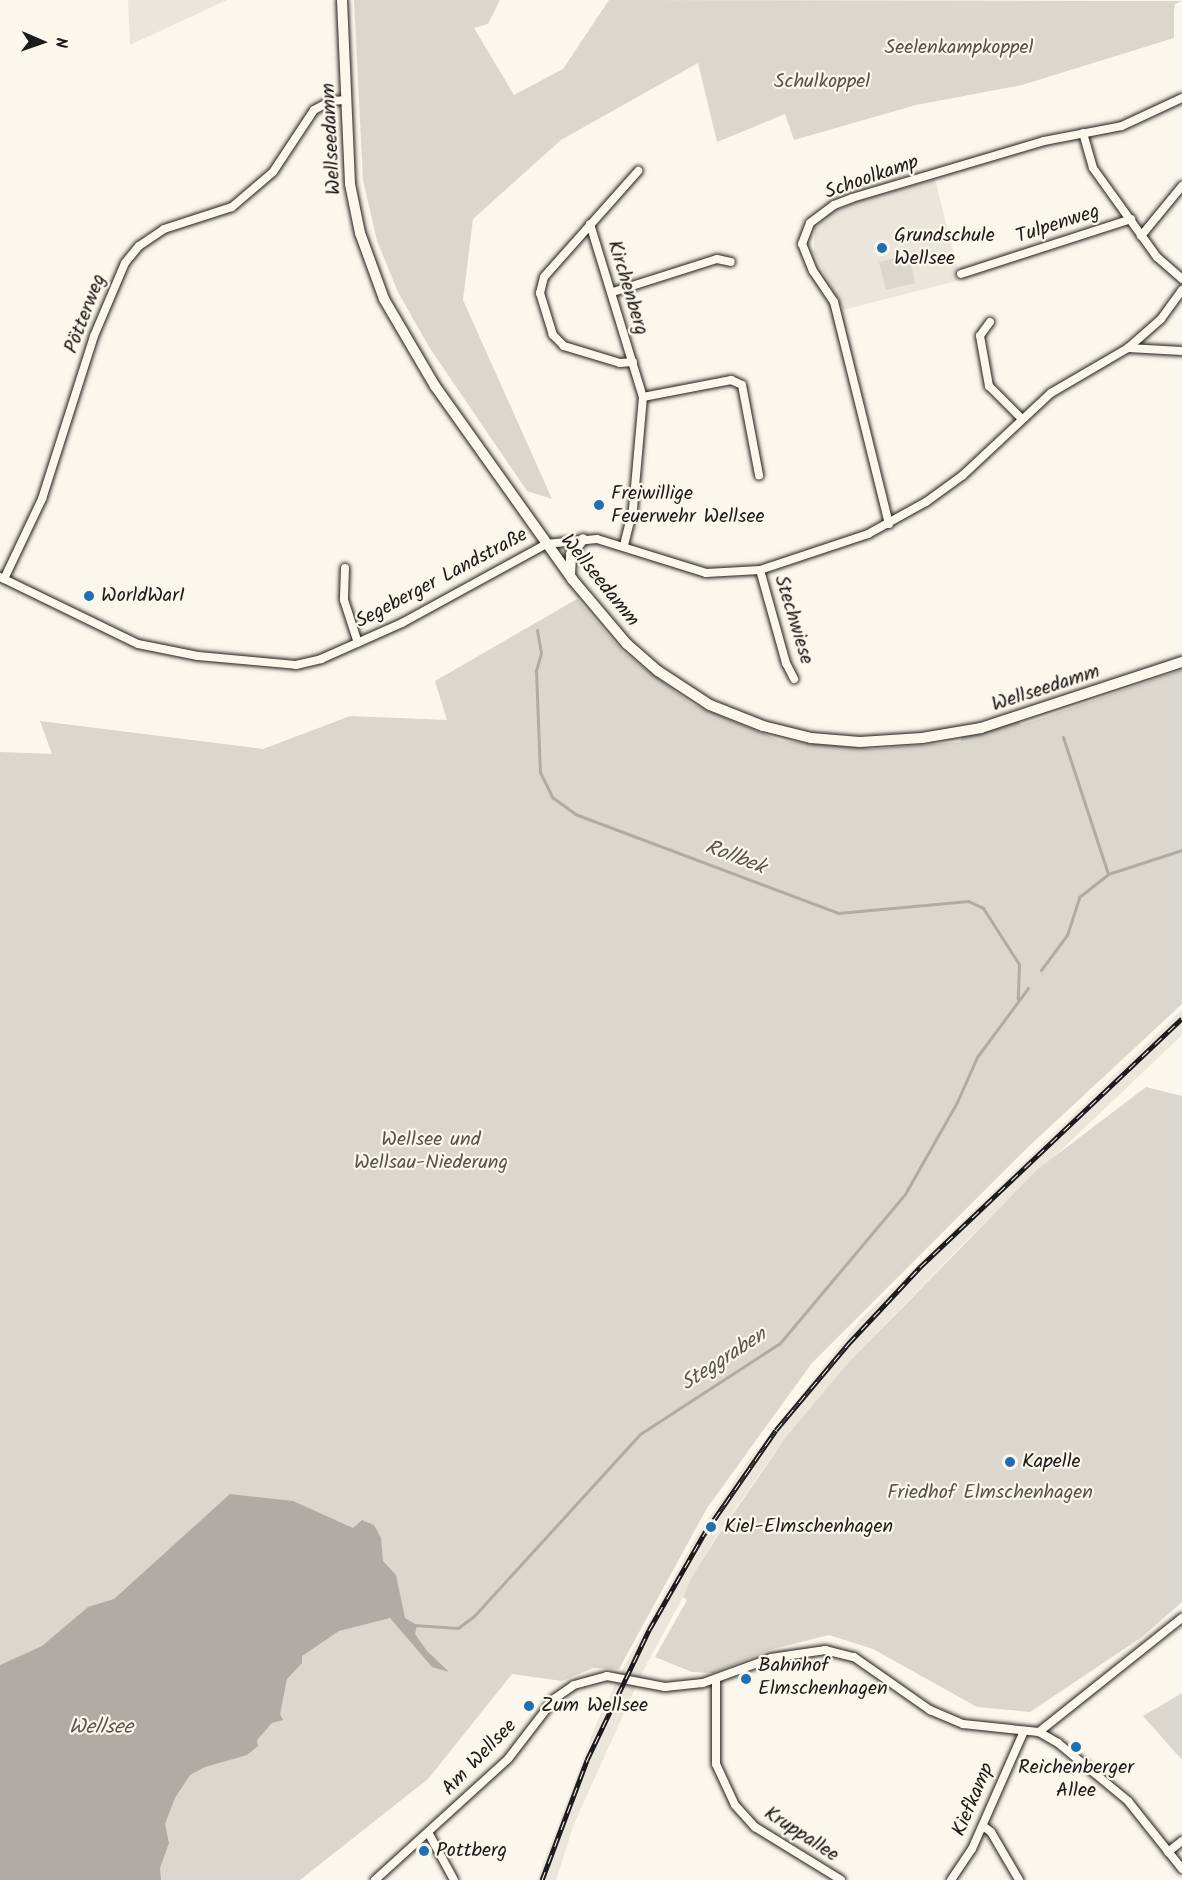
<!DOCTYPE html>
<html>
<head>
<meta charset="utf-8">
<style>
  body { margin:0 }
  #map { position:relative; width:1182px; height:1880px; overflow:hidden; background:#fbf7ec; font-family:Kalam,sans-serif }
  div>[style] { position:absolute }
  .built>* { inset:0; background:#eae6dc }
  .green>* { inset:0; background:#dad7ce }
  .water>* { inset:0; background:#afaca5 }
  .stream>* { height:3px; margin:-1.5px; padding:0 1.5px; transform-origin:1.5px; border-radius:1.5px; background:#afaca5 }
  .roads { filter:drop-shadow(0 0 2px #1c1c1c) drop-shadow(0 0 2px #1c1c1c) }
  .minor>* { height:8px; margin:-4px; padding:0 4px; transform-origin:4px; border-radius:4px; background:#fbf7ec }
  .secondary>* { height:10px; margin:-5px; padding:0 5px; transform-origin:5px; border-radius:5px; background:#fbf7ec }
  .rail>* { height:5px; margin-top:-2.5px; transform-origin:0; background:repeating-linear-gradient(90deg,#fbf7ec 0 9px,#1c1c1c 0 18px); box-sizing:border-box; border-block:2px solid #1c1c1c }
  .dots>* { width:16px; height:16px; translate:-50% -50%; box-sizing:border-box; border:3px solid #fbf7ec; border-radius:50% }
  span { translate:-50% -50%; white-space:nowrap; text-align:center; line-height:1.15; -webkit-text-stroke:4.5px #fbf7ec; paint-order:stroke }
  .park-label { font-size:20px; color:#555451 }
  .street-label { font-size:20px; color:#1c1c1c }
  .poi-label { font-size:20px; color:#1c1c1c }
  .left { translate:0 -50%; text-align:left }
  .water-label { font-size:21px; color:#575653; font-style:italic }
  .north { position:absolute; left:12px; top:12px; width:60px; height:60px; -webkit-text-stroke:4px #fbf7ec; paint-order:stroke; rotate:92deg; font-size:16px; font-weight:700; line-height:24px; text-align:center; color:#1c1c1c }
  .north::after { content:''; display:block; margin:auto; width:21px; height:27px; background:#1c1c1c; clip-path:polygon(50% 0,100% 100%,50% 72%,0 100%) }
</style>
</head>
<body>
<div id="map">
  <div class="built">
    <i style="clip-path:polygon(128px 0,227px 0,130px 45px)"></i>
    <i style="clip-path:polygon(935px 179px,960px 280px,843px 310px,814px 253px,815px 229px,830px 214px,853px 203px)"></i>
    <i style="clip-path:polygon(1182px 1010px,1182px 1035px,967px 1240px,848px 1363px,774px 1453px,714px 1540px,643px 1671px,574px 1824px,556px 1880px,537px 1880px,597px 1722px,627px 1661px,699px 1532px,748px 1461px,862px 1318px)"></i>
  </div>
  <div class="green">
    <i style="clip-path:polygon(354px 0,500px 0,488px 24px,474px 28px,514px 95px,563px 69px,609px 0,1182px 1px,1175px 4px,1174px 11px,1174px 38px,1022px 85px,916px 105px,794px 140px,785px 114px,717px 142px,698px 63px,561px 140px,473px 219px,463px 300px,552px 499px,527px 491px,429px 347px,398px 292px,377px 241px,363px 180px)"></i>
    <i style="clip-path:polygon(909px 255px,915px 283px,886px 290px,879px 262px)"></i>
    <i style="clip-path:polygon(577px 599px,623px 652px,692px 704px,781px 741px,872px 749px,960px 742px,962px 737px,1018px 720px,1021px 725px,1039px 719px,1182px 670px,1182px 1004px,1027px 1148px,812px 1363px,707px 1508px,619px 1669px,593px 1668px,562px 1681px,512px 1674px,428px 1779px,300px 1880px,0 1880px,0 752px,52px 754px,40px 721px,263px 749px,350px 716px,447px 720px,435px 681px)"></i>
    <i style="clip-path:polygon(1146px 1087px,1182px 1096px,1182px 1602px,1142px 1637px,1030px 1712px,977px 1707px,873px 1649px,829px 1635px,769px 1650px,713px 1673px,692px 1672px,655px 1657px,687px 1600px,683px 1597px,692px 1577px,715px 1540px,786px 1437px,848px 1363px,1038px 1169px)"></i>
    <i style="clip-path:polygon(1182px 1693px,1182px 1760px,1143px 1716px)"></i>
  </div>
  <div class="water">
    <i style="clip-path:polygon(230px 1494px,293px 1501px,353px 1528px,362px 1520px,374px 1525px,381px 1538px,383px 1561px,396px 1575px,405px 1618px,417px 1625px,415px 1634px,427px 1651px,449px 1672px,432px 1667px,390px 1618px,339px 1631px,302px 1656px,302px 1663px,287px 1679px,280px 1714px,283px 1720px,272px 1723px,257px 1740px,258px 1746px,247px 1755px,205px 1767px,190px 1775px,175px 1798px,165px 1824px,169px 1843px,160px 1868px,161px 1880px,0 1880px,0 1665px,42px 1646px,88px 1607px,114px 1599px)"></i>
  </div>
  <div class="stream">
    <i style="left:537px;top:630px;width:23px;rotate:80deg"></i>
    <i style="left:541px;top:653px;width:18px;rotate:106deg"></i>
    <i style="left:536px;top:670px;width:102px;rotate:87.8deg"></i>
    <i style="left:540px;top:772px;width:28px;rotate:64deg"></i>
    <i style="left:552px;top:797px;width:29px;rotate:36deg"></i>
    <i style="left:575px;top:814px;width:281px;rotate:20.6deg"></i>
    <i style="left:838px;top:913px;width:131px;rotate:-5.3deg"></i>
    <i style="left:968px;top:901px;width:17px;rotate:25deg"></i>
    <i style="left:983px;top:908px;width:67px;rotate:57.3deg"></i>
    <i style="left:1019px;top:964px;width:35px;rotate:92deg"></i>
    <i style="left:1063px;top:737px;width:144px;rotate:71.8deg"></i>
    <i style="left:1041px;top:970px;width:44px;rotate:-53.4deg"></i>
    <i style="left:1067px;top:935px;width:40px;rotate:-72deg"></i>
    <i style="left:1079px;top:897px;width:37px;rotate:-38deg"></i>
    <i style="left:1108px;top:874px;width:78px;rotate:-18deg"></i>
    <i style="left:414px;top:1625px;width:44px;rotate:3.9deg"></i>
    <i style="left:458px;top:1628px;width:20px;rotate:-37deg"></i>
    <i style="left:474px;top:1616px;width:246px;rotate:-47.6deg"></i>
    <i style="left:640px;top:1434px;width:167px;rotate:-33deg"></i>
    <i style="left:780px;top:1343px;width:194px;rotate:-50deg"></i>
    <i style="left:905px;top:1194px;width:106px;rotate:-60.5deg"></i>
    <i style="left:957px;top:1102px;width:49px;rotate:-66deg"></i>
    <i style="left:977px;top:1057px;width:86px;rotate:-53.5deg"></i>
  </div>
  <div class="roads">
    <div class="minor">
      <i style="left:1083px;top:133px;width:36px;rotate:74deg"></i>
      <i style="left:1093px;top:168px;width:110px;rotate:54.3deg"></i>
      <i style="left:1157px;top:257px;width:33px;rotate:41deg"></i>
      <i style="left:590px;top:224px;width:181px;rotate:73deg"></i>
      <i style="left:643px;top:397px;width:112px;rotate:95.1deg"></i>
      <i style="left:633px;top:509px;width:36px;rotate:104deg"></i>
      <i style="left:1141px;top:236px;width:65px;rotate:-50.6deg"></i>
      <i style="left:961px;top:274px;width:179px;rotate:-17.9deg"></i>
      <i style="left:613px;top:292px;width:109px;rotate:-17.6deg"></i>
      <i style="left:717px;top:259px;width:14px;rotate:12deg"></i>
      <i style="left:990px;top:322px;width:17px;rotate:126deg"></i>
      <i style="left:980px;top:336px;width:51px;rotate:79.8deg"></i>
      <i style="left:989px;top:386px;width:47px;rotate:45deg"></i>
      <i style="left:1128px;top:348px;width:54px;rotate:3.2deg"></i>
      <i style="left:633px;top:362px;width:13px;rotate:176deg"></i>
      <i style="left:620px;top:363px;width:59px;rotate:-163.1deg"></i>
      <i style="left:564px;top:346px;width:16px;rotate:-135deg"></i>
      <i style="left:553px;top:335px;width:44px;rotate:-107.2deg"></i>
      <i style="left:540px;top:293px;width:16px;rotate:-76deg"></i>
      <i style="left:544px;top:277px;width:142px;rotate:-48.4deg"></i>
      <i style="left:643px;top:397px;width:90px;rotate:-10.9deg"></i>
      <i style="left:731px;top:380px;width:12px;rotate:24deg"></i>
      <i style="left:742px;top:385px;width:92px;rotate:79.3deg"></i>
      <i style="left:889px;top:524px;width:229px;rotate:-103.9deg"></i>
      <i style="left:834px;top:302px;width:37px;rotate:-124deg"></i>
      <i style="left:813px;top:271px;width:29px;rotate:-112deg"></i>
      <i style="left:802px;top:244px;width:22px;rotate:-69deg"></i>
      <i style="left:810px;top:223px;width:30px;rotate:-37deg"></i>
      <i style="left:834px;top:205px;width:19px;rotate:-21deg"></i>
      <i style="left:852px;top:198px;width:200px;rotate:-16.5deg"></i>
      <i style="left:1044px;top:141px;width:79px;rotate:-10.9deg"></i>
      <i style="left:1122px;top:126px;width:66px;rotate:-25deg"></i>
      <i style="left:345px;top:568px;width:32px;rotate:92deg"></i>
      <i style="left:344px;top:600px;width:45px;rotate:72deg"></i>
      <i style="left:760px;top:570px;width:97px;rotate:74.4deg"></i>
      <i style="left:786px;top:663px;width:18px;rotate:63deg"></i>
      <i style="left:0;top:577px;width:153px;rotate:25.9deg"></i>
      <i style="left:138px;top:644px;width:61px;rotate:11.3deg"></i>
      <i style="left:198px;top:656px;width:98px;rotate:5.2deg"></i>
      <i style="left:296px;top:665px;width:26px;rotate:-13deg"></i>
      <i style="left:321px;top:659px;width:89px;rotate:-24deg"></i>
      <i style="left:402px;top:623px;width:164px;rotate:-28.7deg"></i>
      <i style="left:546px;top:544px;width:51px;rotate:-5.6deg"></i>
      <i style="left:597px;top:539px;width:114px;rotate:17.3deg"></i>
      <i style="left:706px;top:573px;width:54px;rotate:-3.2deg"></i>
      <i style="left:760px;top:570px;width:114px;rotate:-18.4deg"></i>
      <i style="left:868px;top:534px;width:66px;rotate:-28.9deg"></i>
      <i style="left:926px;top:502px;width:46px;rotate:-36.1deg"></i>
      <i style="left:963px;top:475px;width:120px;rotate:-43deg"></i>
      <i style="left:1051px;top:393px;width:89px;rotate:-30.3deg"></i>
      <i style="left:1128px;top:348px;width:44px;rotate:-41.3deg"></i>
      <i style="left:1161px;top:319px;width:36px;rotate:-54deg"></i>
      <i style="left:4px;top:579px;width:89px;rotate:-64.6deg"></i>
      <i style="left:42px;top:499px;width:171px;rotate:-72.3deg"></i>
      <i style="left:94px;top:336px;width:79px;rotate:-67deg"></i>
      <i style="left:125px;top:263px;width:22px;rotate:-51deg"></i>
      <i style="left:139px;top:246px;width:30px;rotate:-34deg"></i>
      <i style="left:164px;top:229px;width:71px;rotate:-17.9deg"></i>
      <i style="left:232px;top:207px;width:54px;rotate:-40.5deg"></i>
      <i style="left:273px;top:172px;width:74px;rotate:-56.5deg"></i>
      <i style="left:314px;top:110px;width:19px;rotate:-28deg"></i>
      <i style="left:331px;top:101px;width:16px;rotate:-4deg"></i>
      <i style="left:716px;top:1680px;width:84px;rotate:90deg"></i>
      <i style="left:716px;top:1764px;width:45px;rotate:65.1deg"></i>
      <i style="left:735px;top:1805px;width:30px;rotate:48deg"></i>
      <i style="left:755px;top:1827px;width:101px;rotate:31.6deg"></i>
      <i style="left:1039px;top:1732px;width:183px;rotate:-38.6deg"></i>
      <i style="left:983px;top:1826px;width:10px;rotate:37deg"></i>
      <i style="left:991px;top:1832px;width:56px;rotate:59.7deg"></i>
      <i style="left:429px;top:1834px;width:52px;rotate:61.5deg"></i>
      <i style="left:1168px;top:1852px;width:18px;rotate:-38deg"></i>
      <i style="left:375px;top:1880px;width:180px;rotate:-42.3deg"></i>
      <i style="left:508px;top:1759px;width:76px;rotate:-52.5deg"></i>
      <i style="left:554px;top:1699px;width:24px;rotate:-35deg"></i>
      <i style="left:574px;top:1685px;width:34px;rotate:-15deg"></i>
      <i style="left:607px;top:1676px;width:59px;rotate:10.7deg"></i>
      <i style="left:665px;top:1687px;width:38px;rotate:-6deg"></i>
      <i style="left:703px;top:1683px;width:72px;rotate:-20.2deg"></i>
      <i style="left:771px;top:1658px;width:55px;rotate:-8.4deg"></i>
      <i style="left:825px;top:1650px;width:30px;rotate:14deg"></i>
      <i style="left:854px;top:1657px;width:93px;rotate:34.9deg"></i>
      <i style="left:930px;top:1710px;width:36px;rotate:23deg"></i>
      <i style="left:963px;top:1724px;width:76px;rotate:6deg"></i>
      <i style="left:1039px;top:1732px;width:22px;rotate:30deg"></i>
      <i style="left:1058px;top:1743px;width:91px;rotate:39.6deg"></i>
      <i style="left:1128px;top:1801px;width:87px;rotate:51.5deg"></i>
      <i style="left:951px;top:1880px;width:37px;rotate:-56deg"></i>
      <i style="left:972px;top:1849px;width:129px;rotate:-66.2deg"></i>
    </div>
    <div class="secondary">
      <i style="left:342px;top:0;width:184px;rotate:87.5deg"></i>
      <i style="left:350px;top:184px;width:50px;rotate:78.5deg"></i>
      <i style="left:360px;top:233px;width:70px;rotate:70deg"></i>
      <i style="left:384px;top:299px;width:101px;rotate:59.6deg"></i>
      <i style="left:435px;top:386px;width:237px;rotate:54.6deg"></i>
      <i style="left:572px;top:579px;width:85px;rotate:49.8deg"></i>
      <i style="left:627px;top:644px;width:41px;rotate:41.1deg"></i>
      <i style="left:658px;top:671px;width:62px;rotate:33.2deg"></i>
      <i style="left:710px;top:705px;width:57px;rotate:21.6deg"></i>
      <i style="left:763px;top:726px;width:49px;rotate:14deg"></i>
      <i style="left:811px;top:738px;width:49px;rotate:4.7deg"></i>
      <i style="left:860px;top:742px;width:62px;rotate:-3.7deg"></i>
      <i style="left:922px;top:738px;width:60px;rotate:-9.6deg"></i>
      <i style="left:981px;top:728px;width:212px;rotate:-18.2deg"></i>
      <i style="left:570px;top:575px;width:21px;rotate:-87deg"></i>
      <i style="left:571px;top:554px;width:19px;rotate:-51deg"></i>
    </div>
  </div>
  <div class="rail">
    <i style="left:542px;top:1880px;width:128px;rotate:-69.4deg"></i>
    <i style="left:587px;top:1760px;width:144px;rotate:-64.5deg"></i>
    <i style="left:649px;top:1630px;width:111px;rotate:-60.2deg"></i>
    <i style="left:704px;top:1534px;width:126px;rotate:-55.3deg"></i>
    <i style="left:776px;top:1430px;width:114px;rotate:-50deg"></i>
    <i style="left:849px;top:1343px;width:104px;rotate:-46.9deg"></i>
    <i style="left:920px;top:1267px;width:361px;rotate:-43.5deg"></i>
  </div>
  <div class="dots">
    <i style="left:882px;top:248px;background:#1f6fb2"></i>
    <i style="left:599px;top:505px;background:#1f6fb2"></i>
    <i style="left:89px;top:596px;background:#1f6fb2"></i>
    <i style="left:1010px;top:1462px;background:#1f6fb2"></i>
    <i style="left:711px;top:1527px;background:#1f6fb2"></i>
    <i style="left:746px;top:1679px;background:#1f6fb2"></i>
    <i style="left:529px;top:1706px;background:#1f6fb2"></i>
    <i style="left:1076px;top:1747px;background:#1f6fb2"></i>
    <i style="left:424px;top:1851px;background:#1f6fb2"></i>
  </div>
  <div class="park-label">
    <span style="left:959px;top:48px">Seelenkampkoppel</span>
    <span style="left:822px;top:82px">Schulkoppel</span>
    <span style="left:431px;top:1152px">Wellsee und<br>Wellsau-Niederung</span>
    <span style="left:990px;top:1493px">Friedhof Elmschenhagen</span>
  </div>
  <div class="street-label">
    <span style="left:332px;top:139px;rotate:-93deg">Wellseedamm</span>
    <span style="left:872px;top:178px;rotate:-19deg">Schoolkamp</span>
    <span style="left:1058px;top:225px;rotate:-18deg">Tulpenweg</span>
    <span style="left:627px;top:288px;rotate:73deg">Kirchenberg</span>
    <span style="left:86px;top:314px;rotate:-69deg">Pötterweg</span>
    <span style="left:442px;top:579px;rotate:-28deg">Segeberger Landstraße</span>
    <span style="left:599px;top:581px;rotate:51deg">Wellseedamm</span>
    <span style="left:793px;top:620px;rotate:73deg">Stechwiese</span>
    <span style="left:1046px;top:689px;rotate:-18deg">Wellseedamm</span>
    <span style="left:480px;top:1758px;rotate:-46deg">Am Wellsee</span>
    <span style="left:974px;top:1800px;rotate:-67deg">Kiefkamp</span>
    <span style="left:801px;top:1835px;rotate:33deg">Kruppallee</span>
  </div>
  <div class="poi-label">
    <span class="left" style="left:894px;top:248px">Grundschule<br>Wellsee</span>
    <span class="left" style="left:611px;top:506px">Freiwillige<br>Feuerwehr Wellsee</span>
    <span class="left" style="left:101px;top:596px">WorldWarI</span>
    <span class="left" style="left:1022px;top:1462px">Kapelle</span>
    <span class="left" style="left:724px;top:1527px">Kiel-Elmschenhagen</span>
    <span class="left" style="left:758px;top:1678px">Bahnhof<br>Elmschenhagen</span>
    <span class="left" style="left:541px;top:1706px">Zum Wellsee</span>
    <span style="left:1076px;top:1780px">Reichenberger<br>Allee</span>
    <span class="left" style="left:436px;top:1851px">Pottberg</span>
  </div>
  <div class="water-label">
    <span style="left:735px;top:858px;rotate:21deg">Rollbek</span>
    <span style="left:724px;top:1360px;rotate:-33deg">Steggraben</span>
    <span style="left:101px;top:1728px">Wellsee</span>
  </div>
  <div class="north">N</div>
</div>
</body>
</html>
